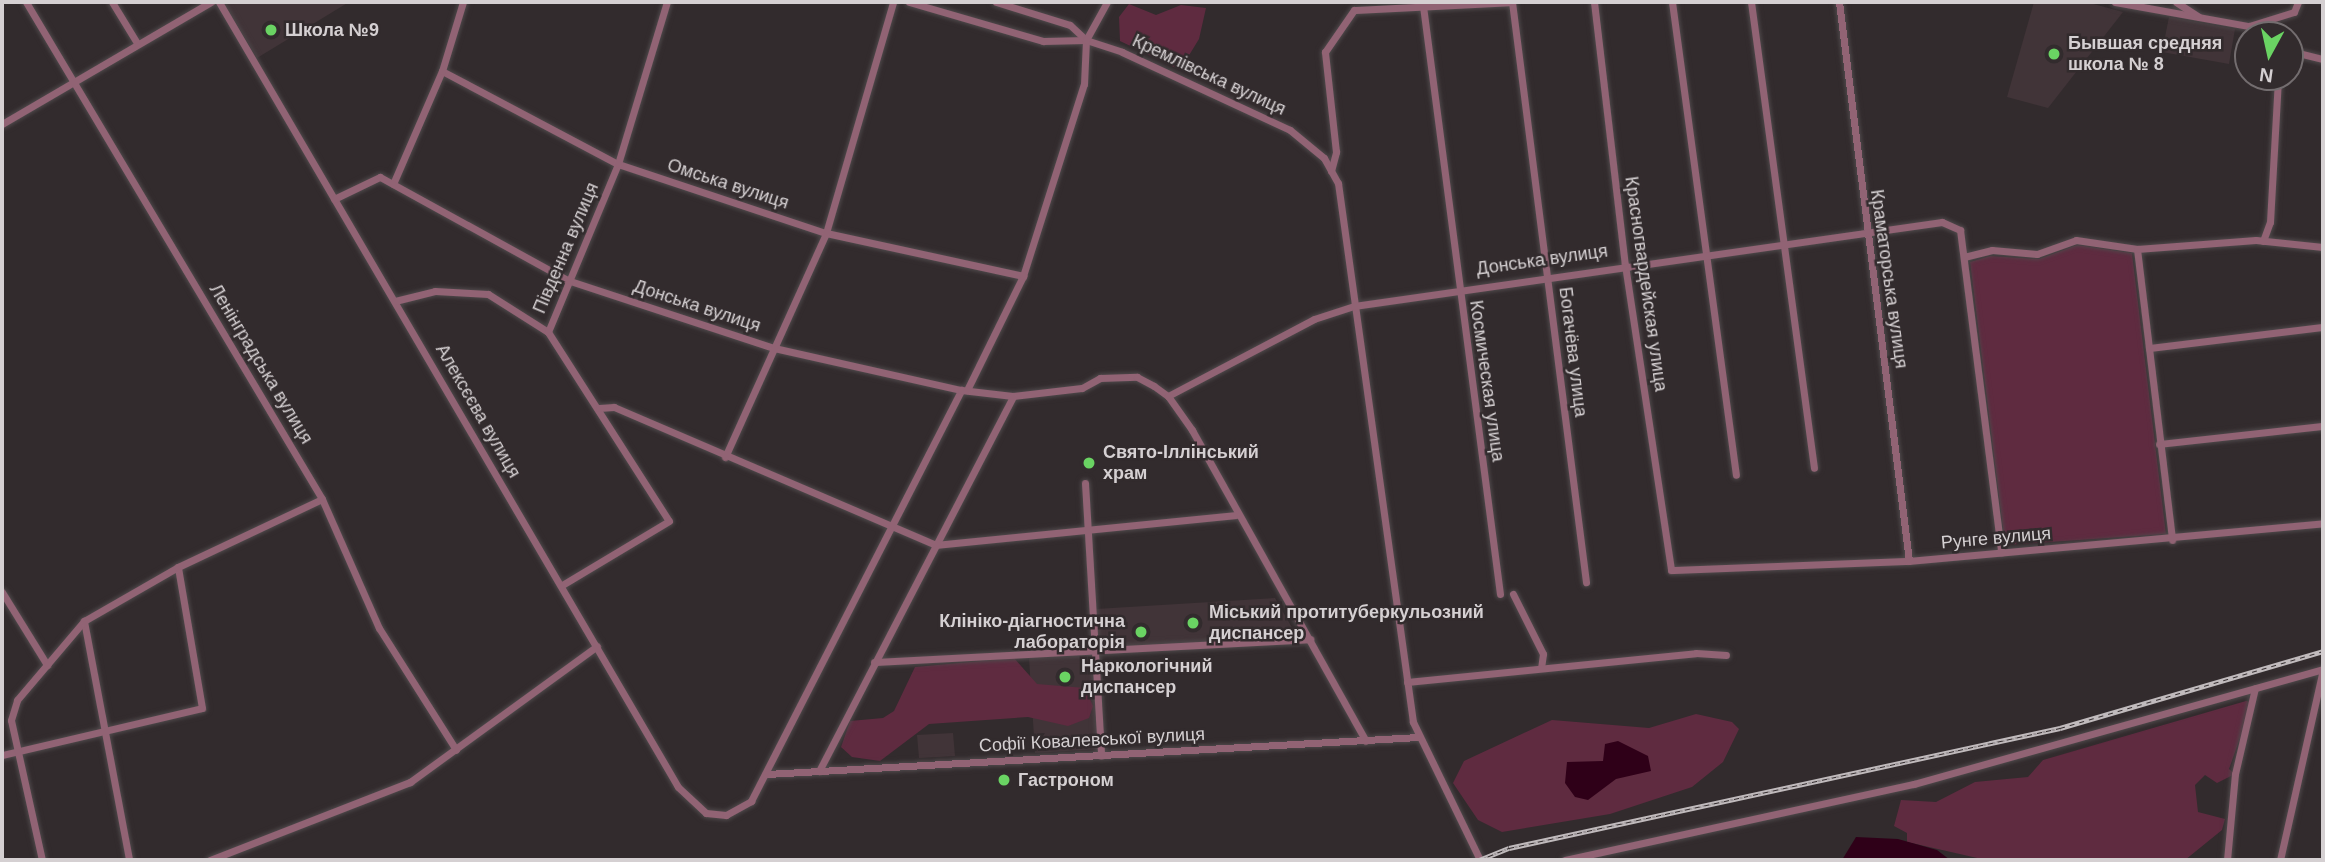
<!DOCTYPE html>
<html>
<head>
<meta charset="utf-8">
<style>
  body { margin:0 }
  #map { position:relative; width:2325px; height:862px; overflow:hidden; background:#322b2d; font-family:Helvetica,sans-serif }
  div>[style] { position:absolute }
  .built>* { inset:0; background:#413438 }
  .green>* { inset:0; background:#5f2b40 }
  .water>* { inset:0; background:#2f0018 }
  .roads { filter:drop-shadow(0 0 2px #4f494b) drop-shadow(0 0 2px #4f494b) }
  .minor>* { height:7px; margin:-3.5px; padding:0 3.5px; transform-origin:3.5px; border-radius:3.5px; background:#916374 }
  .rail>* { height:4.5px; margin-top:-2.25px; transform-origin:0; background:repeating-linear-gradient(90deg,#322b2d 0 5px,#c0babc 0 10px); box-sizing:border-box; border-block:2px solid #c0babc }
  .dots>* { width:19px; height:19px; translate:-50% -50%; box-sizing:border-box; border:4px solid #322b2d; border-radius:50% }
  span { translate:-50% -50%; white-space:nowrap; text-align:center; line-height:1.15; -webkit-text-stroke:5px #322b2d; paint-order:stroke }
  .poi-label { font-size:18px; color:#d5d0d2; font-weight:700 }
  .left { translate:0 -50%; text-align:left }
  .right { translate:-100% -50%; text-align:right }
  .street-label { font-size:18px; color:#d5d0d2 }
  .frame { position:absolute; inset:0; border:4px solid #d5d0d2; pointer-events:none }
  .north { position:absolute; left:2234px; top:21px; width:70px; height:70px; box-sizing:border-box; background:#322b2d; border:2px solid #736d6f; border-radius:50%; rotate:188deg; font-size:19px; font-weight:700; line-height:28px; text-align:center; color:#d5d0d2 }
  .north::after { content:''; display:block; margin:auto; width:24px; height:32px; background:#6ad363; clip-path:polygon(50% 0,100% 100%,50% 72%,0 100%) }
</style>
</head>
<body>
<div id="map">
  <div class="built">
    <i style="clip-path:polygon(223px 2px,349px 2px,257px 58px)"></i>
    <i style="clip-path:polygon(2034px 2px,2086px 2px,2123px 12px,2048px 108px,2007px 97px)"></i>
    <i style="clip-path:polygon(2169px 17px,2235px 29px,2229px 64px,2162px 52px)"></i>
    <i style="clip-path:polygon(1275px 598px,1298px 638px,1098px 648px,1096px 609px)"></i>
    <i style="clip-path:polygon(1093px 655px,1099px 749px,1035px 753px,1029px 658px)"></i>
    <i style="clip-path:polygon(953px 733px,955px 756px,919px 758px,917px 735px)"></i>
  </div>
  <div class="green">
    <i style="clip-path:polygon(1129px 4px,1156px 15px,1181px 5px,1206px 8px,1199px 39px,1180px 70px,1120px 41px,1119px 17px)"></i>
    <i style="clip-path:polygon(2077px 245px,2132px 253px,2166px 534px,2005px 545px,1970px 262px,1990px 256px,2039px 259px)"></i>
    <i style="clip-path:polygon(1014px 658px,1037px 684px,1085px 688px,1093px 706px,1089px 718px,1068px 726px,1028px 717px,929px 724px,880px 761px,852px 757px,841px 747px,850px 721px,883px 718px,894px 711px,915px 667px)"></i>
    <i style="clip-path:polygon(2246px 701px,2253px 702px,2229px 769px,2235px 774px,2217px 783px,2205px 775px,2195px 785px,2198px 812px,2225px 819px,2222px 830px,2185px 860px,1986px 860px,1907px 842px,1907px 833px,1894px 826px,1901px 800px,1936px 802px,1975px 782px,2028px 777px,2043px 760px)"></i>
    <i style="clip-path:polygon(1696px 714px,1732px 722px,1739px 729px,1723px 762px,1692px 787px,1610px 814px,1502px 832px,1478px 820px,1453px 783px,1464px 761px,1552px 720px,1649px 728px)"></i>
  </div>
  <div class="water">
    <i style="clip-path:polygon(1618px 741px,1648px 756px,1651px 771px,1616px 779px,1588px 800px,1575px 797px,1565px 783px,1567px 762px,1603px 761px,1605px 744px)"></i>
    <i style="clip-path:polygon(1856px 837px,1898px 839px,1937px 850px,1950px 860px,1842px 860px)"></i>
  </div>
  <div class="roads">
    <div class="minor">
      <i style="left:26px;top:2px;width:578px;rotate:59.22deg"></i>
      <i style="left:322px;top:499px;width:141px;rotate:66.2deg"></i>
      <i style="left:379px;top:628px;width:144px;rotate:57.7deg"></i>
      <i style="left:112px;top:2px;width:48px;rotate:58.6deg"></i>
      <i style="left:219px;top:2px;width:909px;rotate:59.68deg"></i>
      <i style="left:678px;top:787px;width:38px;rotate:43deg"></i>
      <i style="left:706px;top:813px;width:20px;rotate:6deg"></i>
      <i style="left:726px;top:815px;width:29px;rotate:-29deg"></i>
      <i style="left:751px;top:801px;width:462px;rotate:-62.9deg"></i>
      <i style="left:909px;top:2px;width:140px;rotate:16.2deg"></i>
      <i style="left:1043px;top:41px;width:43px;rotate:-1.3deg"></i>
      <i style="left:1086px;top:40px;width:38px;rotate:18deg"></i>
      <i style="left:1122px;top:52px;width:185px;rotate:24.9deg"></i>
      <i style="left:1290px;top:130px;width:44px;rotate:39.5deg"></i>
      <i style="left:1324px;top:158px;width:29px;rotate:61deg"></i>
      <i style="left:1338px;top:183px;width:544px;rotate:82.08deg"></i>
      <i style="left:1413px;top:722px;width:153px;rotate:64.1deg"></i>
      <i style="left:996px;top:2px;width:77px;rotate:17.3deg"></i>
      <i style="left:1070px;top:25px;width:22px;rotate:43deg"></i>
      <i style="left:1512px;top:2px;width:585px;rotate:82.73deg"></i>
      <i style="left:1594px;top:2px;width:265px;rotate:83.3deg"></i>
      <i style="left:1625px;top:265px;width:308px;rotate:81.4deg"></i>
      <i style="left:1671px;top:570px;width:238px;rotate:-2.2deg"></i>
      <i style="left:1909px;top:561px;width:416px;rotate:-5.2deg"></i>
      <i style="left:1672px;top:2px;width:477px;rotate:82.3deg"></i>
      <i style="left:1751px;top:2px;width:470px;rotate:82.3deg"></i>
      <i style="left:1839px;top:2px;width:563px;rotate:82.86deg"></i>
      <i style="left:2115px;top:2px;width:136px;rotate:10.2deg"></i>
      <i style="left:2249px;top:26px;width:17px;rotate:33deg"></i>
      <i style="left:2176px;top:2px;width:27px;rotate:33deg"></i>
      <i style="left:1423px;top:6px;width:593px;rotate:82.54deg"></i>
      <i style="left:2249px;top:26px;width:47px;rotate:-17.3deg"></i>
      <i style="left:2294px;top:12px;width:11px;rotate:-68deg"></i>
      <i style="left:2290px;top:51px;width:34px;rotate:14deg"></i>
      <i style="left:442px;top:71px;width:199px;rotate:27.9deg"></i>
      <i style="left:618px;top:164px;width:219px;rotate:18.4deg"></i>
      <i style="left:826px;top:233px;width:202px;rotate:12.3deg"></i>
      <i style="left:2px;top:124px;width:242px;rotate:-30.3deg"></i>
      <i style="left:1331px;top:171px;width:20px;rotate:-75deg"></i>
      <i style="left:1336px;top:152px;width:101px;rotate:-96.3deg"></i>
      <i style="left:1325px;top:52px;width:51px;rotate:-55.4deg"></i>
      <i style="left:1354px;top:10px;width:157px;rotate:-2.9deg"></i>
      <i style="left:393px;top:184px;width:123px;rotate:-66.6deg"></i>
      <i style="left:442px;top:71px;width:72px;rotate:-73.1deg"></i>
      <i style="left:334px;top:199px;width:51px;rotate:-25.6deg"></i>
      <i style="left:380px;top:177px;width:213px;rotate:28.8deg"></i>
      <i style="left:567px;top:280px;width:218px;rotate:18.2deg"></i>
      <i style="left:774px;top:348px;width:192px;rotate:12.7deg"></i>
      <i style="left:961px;top:390px;width:52px;rotate:6.6deg"></i>
      <i style="left:1013px;top:396px;width:69px;rotate:-6.6deg"></i>
      <i style="left:1082px;top:388px;width:21px;rotate:-29deg"></i>
      <i style="left:1100px;top:378px;width:37px;rotate:-2deg"></i>
      <i style="left:1137px;top:377px;width:19px;rotate:28deg"></i>
      <i style="left:1154px;top:386px;width:17px;rotate:36deg"></i>
      <i style="left:1168px;top:396px;width:42px;rotate:54.8deg"></i>
      <i style="left:1192px;top:430px;width:356px;rotate:60.8deg"></i>
      <i style="left:2263px;top:241px;width:20px;rotate:-70deg"></i>
      <i style="left:2270px;top:222px;width:145px;rotate:-86.8deg"></i>
      <i style="left:2137px;top:249px;width:293px;rotate:83.1deg"></i>
      <i style="left:1964px;top:257px;width:29px;rotate:-14deg"></i>
      <i style="left:1992px;top:250px;width:45px;rotate:5.1deg"></i>
      <i style="left:2037px;top:254px;width:41px;rotate:-19.7deg"></i>
      <i style="left:2076px;top:240px;width:62px;rotate:8.4deg"></i>
      <i style="left:2137px;top:249px;width:119px;rotate:-4.3deg"></i>
      <i style="left:2256px;top:240px;width:67px;rotate:6deg"></i>
      <i style="left:395px;top:301px;width:41px;rotate:-14deg"></i>
      <i style="left:435px;top:291px;width:53px;rotate:3.2deg"></i>
      <i style="left:488px;top:294px;width:71px;rotate:32.3deg"></i>
      <i style="left:548px;top:332px;width:224px;rotate:57.4deg"></i>
      <i style="left:669px;top:521px;width:125px;rotate:149.1deg"></i>
      <i style="left:548px;top:332px;width:182px;rotate:-67.4deg"></i>
      <i style="left:618px;top:164px;width:169px;rotate:-73.2deg"></i>
      <i style="left:2149px;top:348px;width:175px;rotate:-6.9deg"></i>
      <i style="left:967px;top:390px;width:127px;rotate:-63.8deg"></i>
      <i style="left:1023px;top:276px;width:201px;rotate:-72.4deg"></i>
      <i style="left:1084px;top:84px;width:44px;rotate:-87.4deg"></i>
      <i style="left:1086px;top:40px;width:43px;rotate:-61.1deg"></i>
      <i style="left:1168px;top:396px;width:165px;rotate:-27.8deg"></i>
      <i style="left:1314px;top:319px;width:42px;rotate:-18deg"></i>
      <i style="left:1354px;top:306px;width:594px;rotate:-8.13deg"></i>
      <i style="left:1942px;top:222px;width:20px;rotate:24deg"></i>
      <i style="left:1960px;top:230px;width:325px;rotate:82.7deg"></i>
      <i style="left:599px;top:408px;width:15px;rotate:-4deg"></i>
      <i style="left:614px;top:407px;width:350px;rotate:23.2deg"></i>
      <i style="left:936px;top:545px;width:301px;rotate:-5.7deg"></i>
      <i style="left:2159px;top:444px;width:165px;rotate:-6.3deg"></i>
      <i style="left:725px;top:457px;width:246px;rotate:-65.7deg"></i>
      <i style="left:826px;top:233px;width:241px;rotate:-73.8deg"></i>
      <i style="left:1085px;top:483px;width:273px;rotate:86.6deg"></i>
      <i style="left:2px;top:592px;width:86px;rotate:58.3deg"></i>
      <i style="left:1513px;top:594px;width:67px;rotate:63.4deg"></i>
      <i style="left:1543px;top:654px;width:14px;rotate:98deg"></i>
      <i style="left:84px;top:621px;width:243px;rotate:79.3deg"></i>
      <i style="left:874px;top:662px;width:437px;rotate:-3deg"></i>
      <i style="left:1407px;top:682px;width:290px;rotate:-5.7deg"></i>
      <i style="left:1696px;top:653px;width:30px;rotate:4deg"></i>
      <i style="left:2px;top:755px;width:205px;rotate:-13.2deg"></i>
      <i style="left:202px;top:708px;width:143px;rotate:-99.7deg"></i>
      <i style="left:819px;top:771px;width:422px;rotate:-62.6deg"></i>
      <i style="left:767px;top:774px;width:652px;rotate:-3.25deg"></i>
      <i style="left:42px;top:860px;width:143px;rotate:-102.5deg"></i>
      <i style="left:11px;top:720px;width:21px;rotate:-73deg"></i>
      <i style="left:17px;top:700px;width:104px;rotate:-49.7deg"></i>
      <i style="left:84px;top:621px;width:108px;rotate:-29.9deg"></i>
      <i style="left:178px;top:567px;width:159px;rotate:-25.3deg"></i>
      <i style="left:210px;top:860px;width:215px;rotate:-21.3deg"></i>
      <i style="left:410px;top:782px;width:231px;rotate:-36deg"></i>
      <i style="left:1565px;top:860px;width:357px;rotate:-12.3deg"></i>
      <i style="left:1914px;top:784px;width:425px;rotate:-15.7deg"></i>
      <i style="left:2227px;top:860px;width:86px;rotate:-84.7deg"></i>
      <i style="left:2235px;top:774px;width:88px;rotate:-76.9deg"></i>
      <i style="left:2280px;top:860px;width:196px;rotate:-77.3deg"></i>
    </div>
  </div>
  <div class="rail">
    <i style="left:1479px;top:860px;width:32px;rotate:-22deg"></i>
    <i style="left:1509px;top:848px;width:564px;rotate:-12.29deg"></i>
    <i style="left:2060px;top:728px;width:274px;rotate:-16.3deg"></i>
  </div>
  <div class="dots">
    <i style="left:271px;top:30px;background:#6ad363"></i>
    <i style="left:2054px;top:54px;background:#6ad363"></i>
    <i style="left:1089px;top:463px;background:#6ad363"></i>
    <i style="left:1193px;top:623px;background:#6ad363"></i>
    <i style="left:1141px;top:632px;background:#6ad363"></i>
    <i style="left:1065px;top:677px;background:#6ad363"></i>
    <i style="left:1004px;top:780px;background:#6ad363"></i>
  </div>
  <div class="poi-label">
    <span class="left" style="left:285px;top:30px">Школа №9</span>
    <span class="left" style="left:2068px;top:54px">Бывшая средняя<br>школа № 8</span>
    <span class="left" style="left:1103px;top:463px">Свято-Іллінський<br>храм</span>
    <span class="left" style="left:1209px;top:623px">Міський протитуберкульозний<br>диспансер</span>
    <span class="right" style="left:1125px;top:632px">Клініко-діагностична<br>лабораторія</span>
    <span class="left" style="left:1081px;top:677px">Наркологічний<br>диспансер</span>
    <span class="left" style="left:1018px;top:780px">Гастроном</span>
  </div>
  <div class="street-label">
    <span style="left:1209px;top:75px;rotate:25deg">Кремлівська вулиця</span>
    <span style="left:728px;top:184px;rotate:18deg">Омська вулиця</span>
    <span style="left:566px;top:248px;rotate:-67deg">Південна вулиця</span>
    <span style="left:1542px;top:260px;rotate:-8deg">Донська вулиця</span>
    <span style="left:1889px;top:279px;rotate:82deg">Краматорська вулиця</span>
    <span style="left:1646px;top:284px;rotate:82deg">Красногвардейская улица</span>
    <span style="left:697px;top:306px;rotate:18deg">Донська вулиця</span>
    <span style="left:1573px;top:352px;rotate:83deg">Богачёва улица</span>
    <span style="left:261px;top:364px;rotate:59deg">Ленінградська вулиця</span>
    <span style="left:1487px;top:381px;rotate:82deg">Космическая улица</span>
    <span style="left:478px;top:411px;rotate:60deg">Алексєєва вулиця</span>
    <span style="left:1996px;top:538px;rotate:-5deg">Рунге вулиця</span>
    <span style="left:1092px;top:740px;rotate:-3deg">Софії Ковалевської вулиця</span>
  </div>
  <div class="frame"></div>
  <div class="north">N</div>
</div>
</body>
</html>
